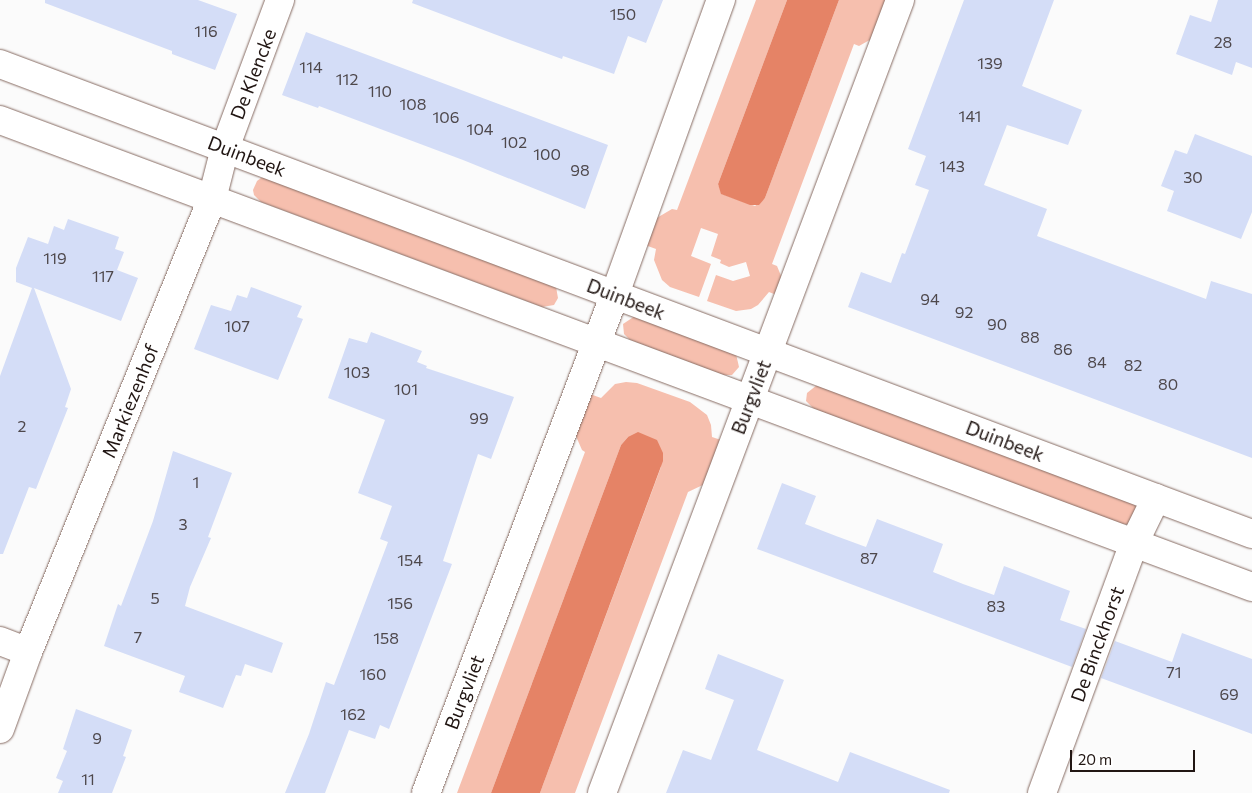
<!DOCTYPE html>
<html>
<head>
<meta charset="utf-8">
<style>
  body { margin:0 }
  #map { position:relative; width:1252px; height:793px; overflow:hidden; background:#fbfbfb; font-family:Commissioner,sans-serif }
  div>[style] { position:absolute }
  .green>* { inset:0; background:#f6bfae }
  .water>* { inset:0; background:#e58366 }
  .building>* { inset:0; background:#d4ddf7 }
  .roads { filter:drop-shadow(0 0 1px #876c63) drop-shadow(0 0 1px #876c63) }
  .street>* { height:28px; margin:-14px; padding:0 14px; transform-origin:14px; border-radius:14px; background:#fff }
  span { translate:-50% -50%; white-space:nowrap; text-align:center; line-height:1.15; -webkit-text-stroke:5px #fff; paint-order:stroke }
  .number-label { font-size:16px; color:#4e484c }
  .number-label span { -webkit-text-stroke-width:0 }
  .street-label { font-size:19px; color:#211613 }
  .scale { position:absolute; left:1070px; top:750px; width:125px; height:22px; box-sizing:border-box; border:2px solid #211613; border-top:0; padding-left:6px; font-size:15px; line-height:18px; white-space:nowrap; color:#211613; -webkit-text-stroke:4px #fff; paint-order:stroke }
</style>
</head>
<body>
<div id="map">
  <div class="green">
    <i style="clip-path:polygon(756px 0,787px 0,718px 184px,722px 194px,755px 206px,765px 198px,839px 0,890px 0,875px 37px,859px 46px,854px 44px,772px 264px,777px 266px,784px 283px,779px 296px,769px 292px,758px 305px,751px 309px,736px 311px,707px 301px,716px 275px,733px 281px,750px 276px,746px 262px,729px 267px,720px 263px,721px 260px,711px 256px,718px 234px,701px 228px,691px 256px,711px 264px,699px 297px,670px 287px,662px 280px,654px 260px,656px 249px,645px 245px,655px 219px,672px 209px,677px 210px)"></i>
    <i style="clip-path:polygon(261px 178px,266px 178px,556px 287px,558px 298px,554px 305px,542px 307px,261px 202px,254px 195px,253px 190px,257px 181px)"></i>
    <i style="clip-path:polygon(635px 316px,736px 354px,739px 367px,732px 375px,723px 375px,630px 340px,624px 334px,623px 324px)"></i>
    <i style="clip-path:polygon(626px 382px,637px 383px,690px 402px,707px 415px,711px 425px,712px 437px,724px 441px,707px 483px,688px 492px,575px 793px,540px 793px,661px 467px,628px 437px,621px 445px,491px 793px,457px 793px,585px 452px,582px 450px,575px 434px,590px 394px,601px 398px,615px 384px)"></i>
    <i style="clip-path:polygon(817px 385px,1133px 503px,1136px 507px,1130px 524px,1121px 524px,814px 409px,806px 401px,807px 393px)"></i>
  </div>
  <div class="water">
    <i style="clip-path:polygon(787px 0,839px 0,765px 198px,759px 205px,750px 205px,721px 194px,718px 184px)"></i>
    <i style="clip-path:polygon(638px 432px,657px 440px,663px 453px,663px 461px,540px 793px,491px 793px,621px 445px,628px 437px)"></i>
  </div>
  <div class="building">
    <i style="clip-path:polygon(45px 0,198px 0,237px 14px,215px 70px,172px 54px,172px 51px,45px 3px)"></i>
    <i style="clip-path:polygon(413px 0,663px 0,646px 43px,628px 36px,614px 74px,563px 56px,562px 59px,510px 40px,412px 3px)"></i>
    <i style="clip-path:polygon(964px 0,1054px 0,1022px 86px,1082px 110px,1068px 145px,1007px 125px,984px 185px,1047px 209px,1037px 236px,1206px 299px,1211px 281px,1252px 294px,1252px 458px,848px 307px,861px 272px,891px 283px,902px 253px,905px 254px,929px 190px,915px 185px,926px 156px,908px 149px)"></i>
    <i style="clip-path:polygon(1218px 0,1252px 0,1252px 68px,1236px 62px,1232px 75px,1176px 54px,1190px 15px,1211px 22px)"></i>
    <i style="clip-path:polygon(306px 32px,608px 145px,585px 209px,463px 160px,319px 106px,318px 108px,282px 95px)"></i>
    <i style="clip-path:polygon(1195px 134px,1252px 156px,1252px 212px,1241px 239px,1167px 211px,1174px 191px,1161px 186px,1175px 150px,1187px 154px)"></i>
    <i style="clip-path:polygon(68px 219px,119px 237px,115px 249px,124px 252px,117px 270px,138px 278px,121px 321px,34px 288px,71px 389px,65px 407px,68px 408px,36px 489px,29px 487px,3px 554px,0 554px,0 376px,32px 288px,16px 282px,16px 268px,28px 237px,48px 244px,54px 226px,64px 230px)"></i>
    <i style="clip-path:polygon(251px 287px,302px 306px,297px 317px,303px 319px,278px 380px,194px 349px,211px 305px,231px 311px,237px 295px,247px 298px)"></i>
    <i style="clip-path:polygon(371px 332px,422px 351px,417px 362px,427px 366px,426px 368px,514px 397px,491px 459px,478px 454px,443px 561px,452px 564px,389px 729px,380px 725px,375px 739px,349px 730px,325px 793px,285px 793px,309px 734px,326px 682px,334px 685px,388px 542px,380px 539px,392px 506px,358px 493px,385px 420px,328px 398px,349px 338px,367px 343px)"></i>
    <i style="clip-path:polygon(173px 451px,232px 473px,208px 537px,211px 538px,190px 587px,185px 606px,283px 643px,272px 673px,245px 664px,241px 676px,236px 675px,223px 708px,179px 692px,185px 676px,104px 646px,118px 604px,121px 606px,153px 521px)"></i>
    <i style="clip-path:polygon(782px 483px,816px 496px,805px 524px,836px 536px,866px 547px,877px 519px,943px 544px,933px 572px,963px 584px,994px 595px,1004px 566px,1070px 591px,1060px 620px,1086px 629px,1072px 667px,757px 549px)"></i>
    <i style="clip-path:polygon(1182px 633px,1252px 659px,1252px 734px,1101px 678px,1115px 641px,1172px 662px)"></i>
    <i style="clip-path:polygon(718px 654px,784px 680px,757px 750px,838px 782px,850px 752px,950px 790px,949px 793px,666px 793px,683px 750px,711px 760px,734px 700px,705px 689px)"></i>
    <i style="clip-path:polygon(76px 709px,132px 730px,123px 756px,126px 757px,112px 793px,58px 793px,63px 781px,56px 778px,67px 751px,63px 749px)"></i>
  </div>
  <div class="roads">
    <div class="street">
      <i style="left:0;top:64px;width:1337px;rotate:20.58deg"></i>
      <i style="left:0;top:120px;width:1336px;rotate:20.46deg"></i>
      <i style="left:0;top:641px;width:30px;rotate:21deg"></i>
      <i style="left:0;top:729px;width:82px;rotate:-70deg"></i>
      <i style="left:28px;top:652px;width:489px;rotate:-67.9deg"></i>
      <i style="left:212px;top:199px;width:53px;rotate:-75.7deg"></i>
      <i style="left:225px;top:148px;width:158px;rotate:-69.6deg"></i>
      <i style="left:426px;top:793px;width:534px;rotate:-69.26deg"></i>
      <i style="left:615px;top:294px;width:313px;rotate:-70.2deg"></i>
      <i style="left:602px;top:793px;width:847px;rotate:-69.4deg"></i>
      <i style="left:1042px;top:793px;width:266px;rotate:-69.8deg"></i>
      <i style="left:1134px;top:543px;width:50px;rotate:-63.9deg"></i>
    </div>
  </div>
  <div class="number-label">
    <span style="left:623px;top:14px">150</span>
    <span style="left:206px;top:31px">116</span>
    <span style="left:1223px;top:42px">28</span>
    <span style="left:990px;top:63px">139</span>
    <span style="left:311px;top:67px">114</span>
    <span style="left:347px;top:79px">112</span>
    <span style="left:380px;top:91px">110</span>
    <span style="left:413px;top:104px">108</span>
    <span style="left:970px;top:116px">141</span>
    <span style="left:446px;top:117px">106</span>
    <span style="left:480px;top:129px">104</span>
    <span style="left:514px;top:142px">102</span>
    <span style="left:547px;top:154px">100</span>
    <span style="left:952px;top:166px">143</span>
    <span style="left:580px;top:170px">98</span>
    <span style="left:1193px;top:177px">30</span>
    <span style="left:55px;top:258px">119</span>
    <span style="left:103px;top:276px">117</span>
    <span style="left:930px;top:299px">94</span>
    <span style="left:964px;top:312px">92</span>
    <span style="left:997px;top:324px">90</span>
    <span style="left:237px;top:326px">107</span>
    <span style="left:1030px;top:337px">88</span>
    <span style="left:1063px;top:349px">86</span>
    <span style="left:1097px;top:362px">84</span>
    <span style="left:1133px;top:365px">82</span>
    <span style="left:357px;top:372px">103</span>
    <span style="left:1168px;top:384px">80</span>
    <span style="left:406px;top:389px">101</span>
    <span style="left:479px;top:418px">99</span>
    <span style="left:22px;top:426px">2</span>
    <span style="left:196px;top:482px">1</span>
    <span style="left:183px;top:524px">3</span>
    <span style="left:869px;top:558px">87</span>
    <span style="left:410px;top:560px">154</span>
    <span style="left:155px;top:598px">5</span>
    <span style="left:400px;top:603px">156</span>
    <span style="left:996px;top:606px">83</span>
    <span style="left:138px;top:637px">7</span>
    <span style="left:386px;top:638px">158</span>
    <span style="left:1174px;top:672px">71</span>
    <span style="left:373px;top:674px">160</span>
    <span style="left:1229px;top:694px">69</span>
    <span style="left:353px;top:714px">162</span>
    <span style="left:97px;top:738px">9</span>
    <span style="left:88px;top:779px">11</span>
  </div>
  <div class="street-label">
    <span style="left:253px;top:74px;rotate:-69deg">De Klencke</span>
    <span style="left:247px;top:156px;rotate:21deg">Duinbeek</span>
    <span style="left:626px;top:299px;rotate:21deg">Duinbeek</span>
    <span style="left:751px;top:397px;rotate:-69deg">Burgvliet</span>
    <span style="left:130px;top:401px;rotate:-68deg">Markiezenhof</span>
    <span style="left:1005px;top:441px;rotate:21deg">Duinbeek</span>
    <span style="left:1097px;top:644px;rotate:-70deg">De Binckhorst</span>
    <span style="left:464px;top:692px;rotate:-69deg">Burgvliet</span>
  </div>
  <div class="scale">20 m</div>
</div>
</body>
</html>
